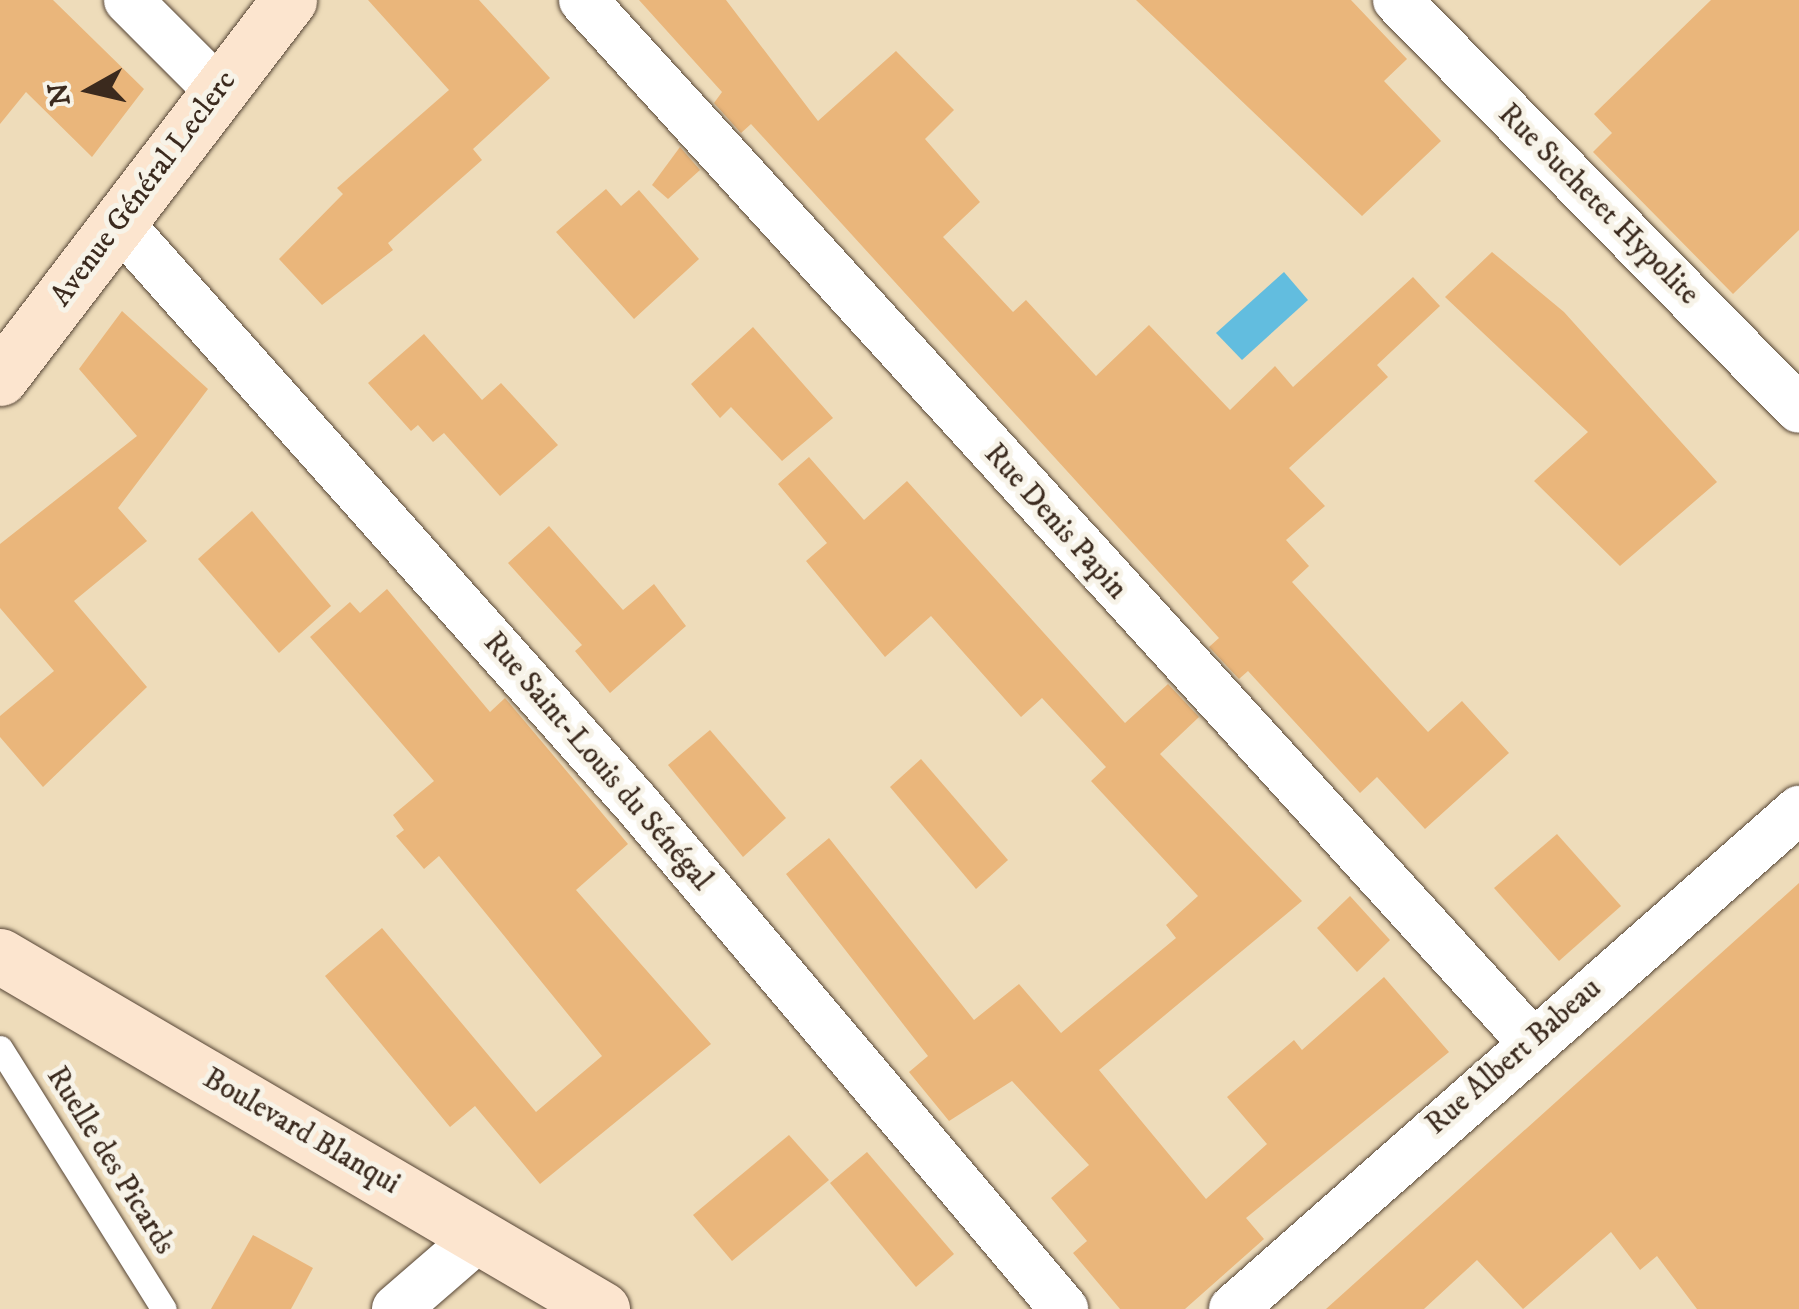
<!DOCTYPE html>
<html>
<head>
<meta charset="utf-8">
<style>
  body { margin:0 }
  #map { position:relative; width:1799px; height:1309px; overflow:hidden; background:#eedcba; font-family:"IM FELL DW Pica",serif }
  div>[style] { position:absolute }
  .water>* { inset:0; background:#62bddf }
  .building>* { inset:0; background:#eab67b }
  .roads { filter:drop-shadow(0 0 2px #564535) drop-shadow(0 0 2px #564535) }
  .lane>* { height:25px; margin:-12.5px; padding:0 12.5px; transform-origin:12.5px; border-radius:12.5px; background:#fff }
  .street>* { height:48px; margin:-24px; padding:0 24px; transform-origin:24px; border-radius:24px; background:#fff }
  .secondary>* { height:55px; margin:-27.5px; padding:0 27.5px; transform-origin:27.5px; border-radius:27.5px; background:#fce5cf }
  span { translate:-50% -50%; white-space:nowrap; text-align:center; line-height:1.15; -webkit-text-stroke:10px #f7f3e8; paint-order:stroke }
  .street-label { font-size:30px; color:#3b2a1e }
  .north { position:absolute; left:40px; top:40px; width:100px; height:100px; -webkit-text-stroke:8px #f7f3e8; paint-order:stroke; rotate:262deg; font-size:28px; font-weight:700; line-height:40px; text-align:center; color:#3b2a1e }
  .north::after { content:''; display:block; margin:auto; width:35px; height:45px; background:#3b2a1e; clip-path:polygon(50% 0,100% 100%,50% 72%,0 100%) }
</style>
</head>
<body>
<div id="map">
  <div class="water">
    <i style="clip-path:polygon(1284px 272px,1308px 300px,1242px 360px,1216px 333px)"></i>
  </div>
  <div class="building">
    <i style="clip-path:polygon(0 0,53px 0,144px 89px,92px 157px,26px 92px,0 124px)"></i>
    <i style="clip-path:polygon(368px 0,479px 0,550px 78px,473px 149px,482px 160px,388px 243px,393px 250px,322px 305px,279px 259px,343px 194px,337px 188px,449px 90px)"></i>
    <i style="clip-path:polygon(639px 0,726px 0,818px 121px,896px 51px,954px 110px,925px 139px,980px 202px,943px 237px,1013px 312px,1026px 300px,1096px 376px,1149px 325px,1230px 410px,1275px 366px,1293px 387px,1413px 277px,1440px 306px,1377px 365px,1388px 377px,1289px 468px,1325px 506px,1286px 540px,1309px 566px,1292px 582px,1428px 732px,1462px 701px,1509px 753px,1425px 829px,1377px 777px,1360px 793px,1248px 671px,1239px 679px,1209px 647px,1219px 638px,751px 124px,741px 133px,714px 103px,722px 92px)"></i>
    <i style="clip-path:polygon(1136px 0,1351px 0,1407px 59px,1384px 81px,1441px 141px,1362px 216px)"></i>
    <i style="clip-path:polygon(1711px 0,1799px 0,1799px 230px,1733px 294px,1593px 152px,1612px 133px,1594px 114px)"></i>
    <i style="clip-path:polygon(680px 147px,700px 170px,668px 199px,652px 185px)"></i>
    <i style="clip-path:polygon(606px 189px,621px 206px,639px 190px,699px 259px,634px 319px,556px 232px)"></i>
    <i style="clip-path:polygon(1492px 252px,1564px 312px,1717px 482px,1620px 566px,1534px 481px,1588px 432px,1445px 297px)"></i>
    <i style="clip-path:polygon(122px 311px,208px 389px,118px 508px,147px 541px,74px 601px,147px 687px,43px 787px,0 737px,0 716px,54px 671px,0 608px,0 544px,137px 436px,79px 369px)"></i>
    <i style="clip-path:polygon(753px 327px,833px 418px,782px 461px,731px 407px,720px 418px,691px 384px)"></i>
    <i style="clip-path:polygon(424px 334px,482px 400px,501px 383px,558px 445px,500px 496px,444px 433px,433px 442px,418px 425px,411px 431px,368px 383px)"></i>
    <i style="clip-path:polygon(809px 457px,864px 520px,907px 481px,1125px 723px,1168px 684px,1199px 717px,1160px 754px,1302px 901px,1099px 1070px,1206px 1199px,1267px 1144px,1227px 1097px,1294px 1040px,1302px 1050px,1384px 977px,1449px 1052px,1246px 1218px,1264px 1239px,1185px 1309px,1120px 1309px,1073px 1253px,1087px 1241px,1051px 1198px,1089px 1165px,1012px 1081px,949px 1121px,909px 1072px,928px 1056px,786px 874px,829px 838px,974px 1020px,1019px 984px,1061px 1033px,1176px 938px,1166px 925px,1198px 896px,1091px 781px,1106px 767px,1042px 698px,1021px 717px,931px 616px,885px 657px,806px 561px,827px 543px,778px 484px)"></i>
    <i style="clip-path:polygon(252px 511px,331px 606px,279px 653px,198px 559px)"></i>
    <i style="clip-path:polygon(549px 526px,623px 610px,654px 584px,686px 626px,610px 693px,575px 651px,582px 645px,508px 563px)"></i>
    <i style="clip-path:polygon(387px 589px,490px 712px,505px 698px,628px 844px,576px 890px,711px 1044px,540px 1184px,475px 1106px,450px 1127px,325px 976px,382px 928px,536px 1112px,602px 1056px,439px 856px,424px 869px,396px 836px,404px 830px,393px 815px,434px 781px,310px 637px,350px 602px,360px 613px)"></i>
    <i style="clip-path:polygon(710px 730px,786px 818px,743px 857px,668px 765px)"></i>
    <i style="clip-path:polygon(921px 759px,1008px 860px,976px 889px,890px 787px)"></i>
    <i style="clip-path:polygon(1557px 834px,1621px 906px,1559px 961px,1494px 888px)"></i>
    <i style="clip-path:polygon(1799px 883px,1799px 1309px,1697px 1309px,1657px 1256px,1640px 1270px,1611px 1232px,1523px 1309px,1477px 1260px,1424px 1309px,1326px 1309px)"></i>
    <i style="clip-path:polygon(1350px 896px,1390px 940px,1357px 972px,1317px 928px)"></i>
    <i style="clip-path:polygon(789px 1135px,829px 1180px,732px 1261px,693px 1215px)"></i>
    <i style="clip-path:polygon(867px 1152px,954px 1254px,916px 1287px,830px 1183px)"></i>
    <i style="clip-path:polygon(253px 1235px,313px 1268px,291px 1309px,211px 1309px)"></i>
  </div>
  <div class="roads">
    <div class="lane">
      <i style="left:0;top:1048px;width:308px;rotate:57.9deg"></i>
    </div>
    <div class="street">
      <i style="left:128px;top:0;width:129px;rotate:45deg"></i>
      <i style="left:583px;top:0;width:1408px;rotate:47.68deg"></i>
      <i style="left:1397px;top:0;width:573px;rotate:45.49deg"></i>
      <i style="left:119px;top:223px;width:777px;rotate:48.29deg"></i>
      <i style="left:636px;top:803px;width:663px;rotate:49.77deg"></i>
      <i style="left:396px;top:1309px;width:110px;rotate:-40.9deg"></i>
      <i style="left:1233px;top:1309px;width:755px;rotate:-41.4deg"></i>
    </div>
    <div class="secondary">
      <i style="left:0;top:378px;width:476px;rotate:-52.6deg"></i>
      <i style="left:0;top:956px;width:698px;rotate:30.39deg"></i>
    </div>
  </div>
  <div class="street-label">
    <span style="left:144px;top:189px;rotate:-53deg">Avenue Général Leclerc</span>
    <span style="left:1598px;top:205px;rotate:45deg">Rue Suchetet Hypolite</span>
    <span style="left:1055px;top:522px;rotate:48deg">Rue Denis Papin</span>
    <span style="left:597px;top:762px;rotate:49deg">Rue Saint-Louis du Sénégal</span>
    <span style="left:1514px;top:1057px;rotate:-41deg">Rue Albert Babeau</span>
    <span style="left:301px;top:1132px;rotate:30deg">Boulevard Blanqui</span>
    <span style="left:110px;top:1161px;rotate:58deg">Ruelle des Picards</span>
  </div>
  <div class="north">N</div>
</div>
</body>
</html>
